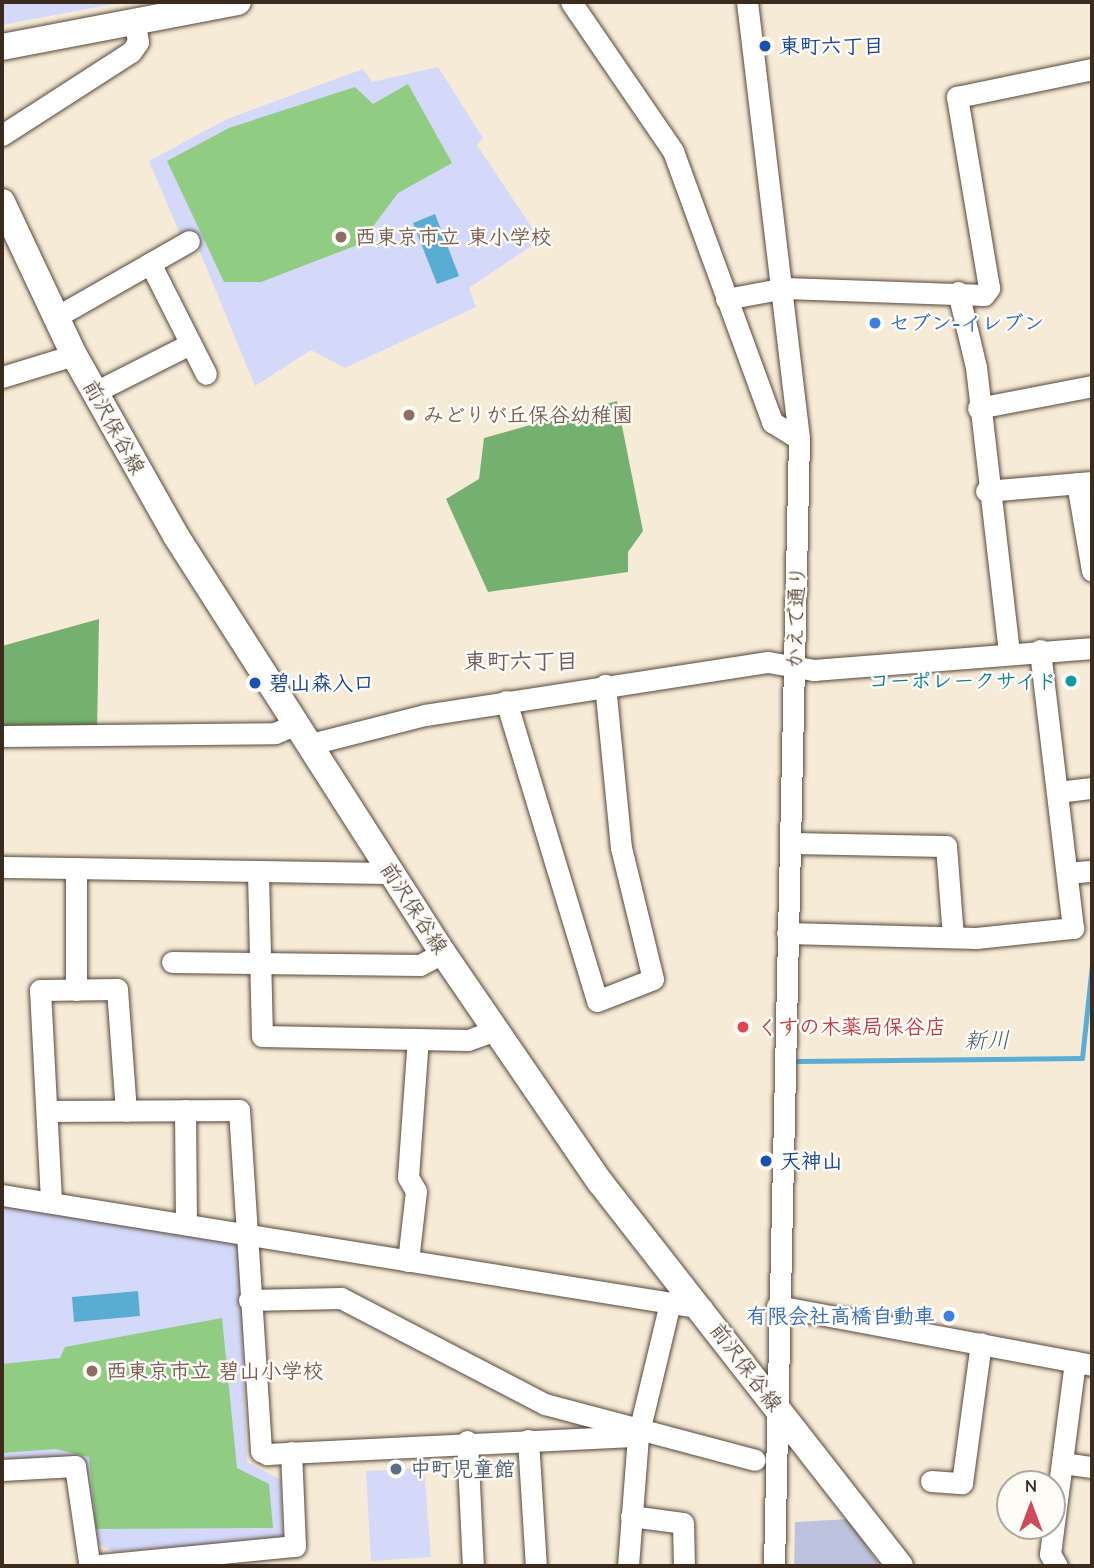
<!DOCTYPE html>
<html>
<head>
<meta charset="utf-8">
<style>
  body { margin:0 }
  #map { position:relative; width:1094px; height:1568px; overflow:hidden; background:#f6ebd7; font-family:"Comic Neue","Klee One",sans-serif }
  div>[style] { position:absolute }
  .built>* { inset:0; background:#d4d8f9 }
  .industrial>* { inset:0; background:#bdc3de }
  .green>* { inset:0; background:#90cd82 }
  .forest>* { inset:0; background:#74b070 }
  .water>* { inset:0; background:#59add5 }
  .stream>* { height:5px; margin:-2.5px; padding:0 2.5px; transform-origin:2.5px; border-radius:2.5px; background:#59add5 }
  .roads { filter:drop-shadow(0 0 2px #57473a) drop-shadow(0 0 2px #57473a) }
  .minor>* { height:21px; margin:-10.5px; padding:0 10.5px; transform-origin:10.5px; border-radius:10.5px; background:#fff }
  .major>* { height:26px; margin:-13px; padding:0 13px; transform-origin:13px; border-radius:13px; background:#fff }
  .dots>* { width:19px; height:19px; translate:-50% -50%; box-sizing:border-box; border:4px solid #fdfcf7; border-radius:50% }
  span { translate:-50% -50%; white-space:nowrap; text-align:center; line-height:1.15; -webkit-text-stroke:5px #fdfcf7; paint-order:stroke }
  .transit-label { font-size:21px; color:#164399; font-weight:700 }
  .left { translate:0 -50%; text-align:left }
  .education-label { font-size:21px; color:#785e54; font-weight:700 }
  .shop-label { font-size:21px; color:#366cbe; font-weight:700 }
  .right { translate:-100% -50%; text-align:right }
  .street-label { font-size:21px; color:#3b2a1e }
  .culture-label { font-size:21px; color:#0d838f; font-weight:700 }
  .health-label { font-size:21px; color:#be3a42; font-weight:700 }
  .service-label { font-size:21px; color:#4e5e75; font-weight:700 }
  .neighbourhood-label { font-size:23px; color:#705960; font-weight:700 }
  .water-label { font-size:23px; color:#475e67; font-style:italic }
  .frame { position:absolute; inset:0; border:4px solid #3b2a1e; pointer-events:none }
  .north { position:absolute; left:996px; top:1470px; width:70px; height:70px; box-sizing:border-box; background:#fdfcf7; border:2px solid #afa8a0; border-radius:50%; rotate:0deg; font-size:19px; font-weight:700; line-height:28px; text-align:center; color:#3b2a1e }
  .north::after { content:''; display:block; margin:auto; width:24px; height:32px; background:#d1495b; clip-path:polygon(50% 0,100% 100%,50% 72%,0 100%) }
</style>
</head>
<body>
<div id="map">
  <div class="built">
    <i style="clip-path:polygon(2px 2px,123px 2px,2px 25px)"></i>
    <i style="clip-path:polygon(438px 67px,483px 138px,477px 145px,540px 240px,469px 288px,476px 307px,345px 368px,311px 350px,255px 386px,191px 230px,180px 234px,149px 161px,227px 119px,363px 69px,372px 82px)"></i>
    <i style="clip-path:polygon(2px 1206px,239px 1242px,247px 1462px,281px 1480px,283px 1539px,114px 1552px,92px 1541px,84px 1460px,2px 1458px)"></i>
    <i style="clip-path:polygon(424px 1468px,431px 1557px,371px 1561px,366px 1471px)"></i>
  </div>
  <div class="industrial">
    <i style="clip-path:polygon(848px 1519px,880px 1566px,794px 1566px,795px 1522px)"></i>
  </div>
  <div class="green">
    <i style="clip-path:polygon(408px 84px,452px 163px,398px 193px,360px 244px,261px 282px,224px 282px,167px 161px,229px 128px,355px 87px,373px 104px)"></i>
    <i style="clip-path:polygon(222px 1318px,237px 1468px,269px 1484px,273px 1528px,96px 1529px,89px 1457px,55px 1449px,2px 1453px,2px 1364px,60px 1358px,65px 1347px)"></i>
  </div>
  <div class="forest">
    <i style="clip-path:polygon(617px 401px,643px 531px,628px 552px,628px 572px,488px 592px,446px 499px,479px 479px,484px 438px)"></i>
    <i style="clip-path:polygon(99px 619px,97px 732px,2px 731px,2px 646px)"></i>
  </div>
  <div class="water">
    <i style="clip-path:polygon(435px 214px,459px 276px,437px 284px,413px 223px)"></i>
    <i style="clip-path:polygon(138px 1291px,140px 1316px,74px 1322px,72px 1297px)"></i>
  </div>
  <div class="stream">
    <i style="left:798px;top:1061px;width:284px;rotate:-0.6deg"></i>
    <i style="left:1082px;top:1058px;width:95px;rotate:-83.9deg"></i>
  </div>
  <div class="roads">
    <div class="minor">
      <i style="left:571px;top:2px;width:181px;rotate:55.6deg"></i>
      <i style="left:673px;top:151px;width:289px;rotate:69.9deg"></i>
      <i style="left:772px;top:422px;width:32px;rotate:32deg"></i>
      <i style="left:747px;top:2px;width:440px;rotate:83.2deg"></i>
      <i style="left:799px;top:439px;width:1127px;rotate:91.27deg"></i>
      <i style="left:2px;top:135px;width:153px;rotate:-32.8deg"></i>
      <i style="left:131px;top:52px;width:12px;rotate:-55deg"></i>
      <i style="left:138px;top:42px;width:20px;rotate:-99deg"></i>
      <i style="left:150px;top:263px;width:124px;rotate:63.2deg"></i>
      <i style="left:958px;top:292px;width:77px;rotate:76.5deg"></i>
      <i style="left:976px;top:367px;width:286px;rotate:83.4deg"></i>
      <i style="left:726px;top:299px;width:60px;rotate:-10.6deg"></i>
      <i style="left:785px;top:288px;width:199px;rotate:2deg"></i>
      <i style="left:984px;top:295px;width:9px;rotate:-54deg"></i>
      <i style="left:989px;top:288px;width:194px;rotate:-99.5deg"></i>
      <i style="left:957px;top:97px;width:138px;rotate:-11.7deg"></i>
      <i style="left:56px;top:317px;width:153px;rotate:-29.7deg"></i>
      <i style="left:2px;top:377px;width:75px;rotate:-17deg"></i>
      <i style="left:95px;top:392px;width:106px;rotate:-26.8deg"></i>
      <i style="left:978px;top:408px;width:116px;rotate:-10.9deg"></i>
      <i style="left:1077px;top:483px;width:89px;rotate:80.3deg"></i>
      <i style="left:986px;top:491px;width:106px;rotate:-4.9deg"></i>
      <i style="left:506px;top:701px;width:313px;rotate:73.1deg"></i>
      <i style="left:597px;top:1001px;width:60px;rotate:-21.4deg"></i>
      <i style="left:653px;top:979px;width:135px;rotate:-103.7deg"></i>
      <i style="left:621px;top:848px;width:164px;rotate:-95.6deg"></i>
      <i style="left:2px;top:736px;width:273px;rotate:-0.6deg"></i>
      <i style="left:275px;top:733px;width:21px;rotate:-23deg"></i>
      <i style="left:307px;top:745px;width:122px;rotate:-14.3deg"></i>
      <i style="left:425px;top:715px;width:347px;rotate:-8.8deg"></i>
      <i style="left:768px;top:662px;width:47px;rotate:9.9deg"></i>
      <i style="left:814px;top:670px;width:279px;rotate:-4.5deg"></i>
      <i style="left:1058px;top:792px;width:34px;rotate:-7deg"></i>
      <i style="left:790px;top:843px;width:156px;rotate:1.1deg"></i>
      <i style="left:946px;top:846px;width:90px;rotate:85.6deg"></i>
      <i style="left:2px;top:867px;width:390px;rotate:0.9deg"></i>
      <i style="left:258px;top:873px;width:163px;rotate:88.6deg"></i>
      <i style="left:262px;top:1036px;width:206px;rotate:1.1deg"></i>
      <i style="left:468px;top:1040px;width:29px;rotate:-20deg"></i>
      <i style="left:1067px;top:873px;width:25px;rotate:-5deg"></i>
      <i style="left:787px;top:933px;width:189px;rotate:1.5deg"></i>
      <i style="left:976px;top:938px;width:98px;rotate:-5.9deg"></i>
      <i style="left:1073px;top:928px;width:280px;rotate:-96.8deg"></i>
      <i style="left:172px;top:962px;width:248px;rotate:0.7deg"></i>
      <i style="left:420px;top:965px;width:26px;rotate:-28deg"></i>
      <i style="left:76px;top:990px;width:122px;rotate:-90deg"></i>
      <i style="left:185px;top:1110px;width:113px;rotate:89.5deg"></i>
      <i style="left:50px;top:1111px;width:189px;rotate:-0.3deg"></i>
      <i style="left:239px;top:1110px;width:342px;rotate:86.3deg"></i>
      <i style="left:261px;top:1451px;width:7px;rotate:27deg"></i>
      <i style="left:267px;top:1454px;width:371px;rotate:-2.8deg"></i>
      <i style="left:2px;top:1195px;width:709px;rotate:9.17deg"></i>
      <i style="left:51px;top:1200px;width:210px;rotate:-93deg"></i>
      <i style="left:40px;top:990px;width:77px;rotate:-0.7deg"></i>
      <i style="left:117px;top:989px;width:122px;rotate:85.8deg"></i>
      <i style="left:408px;top:1261px;width:70px;rotate:-83.5deg"></i>
      <i style="left:416px;top:1191px;width:16px;rotate:-120deg"></i>
      <i style="left:408px;top:1177px;width:138px;rotate:-85.9deg"></i>
      <i style="left:249px;top:1300px;width:92px;rotate:-1.2deg"></i>
      <i style="left:341px;top:1298px;width:230px;rotate:27.5deg"></i>
      <i style="left:545px;top:1404px;width:217px;rotate:14.9deg"></i>
      <i style="left:777px;top:1306px;width:320px;rotate:10.6deg"></i>
      <i style="left:528px;top:1440px;width:126px;rotate:86.4deg"></i>
      <i style="left:467px;top:1441px;width:125px;rotate:87.3deg"></i>
      <i style="left:1063px;top:1463px;width:29px;rotate:8deg"></i>
      <i style="left:2px;top:1470px;width:73px;rotate:-3.1deg"></i>
      <i style="left:75px;top:1466px;width:97px;rotate:81.7deg"></i>
      <i style="left:931px;top:1481px;width:31px;rotate:4deg"></i>
      <i style="left:962px;top:1483px;width:141px;rotate:-82.3deg"></i>
      <i style="left:631px;top:1516px;width:52px;rotate:7.7deg"></i>
      <i style="left:683px;top:1523px;width:43px;rotate:88.7deg"></i>
      <i style="left:90px;top:1566px;width:206px;rotate:-5.6deg"></i>
      <i style="left:295px;top:1546px;width:94px;rotate:-92.4deg"></i>
      <i style="left:628px;top:1566px;width:130px;rotate:-85.6deg"></i>
      <i style="left:638px;top:1436px;width:133px;rotate:-76.5deg"></i>
      <i style="left:1057px;top:1566px;width:14px;rotate:-120deg"></i>
      <i style="left:1050px;top:1554px;width:194px;rotate:-82.6deg"></i>
    </div>
    <div class="major">
      <i style="left:2px;top:47px;width:240px;rotate:-10.8deg"></i>
      <i style="left:2px;top:202px;width:169px;rotate:64.8deg"></i>
      <i style="left:74px;top:355px;width:208px;rotate:60.6deg"></i>
      <i style="left:176px;top:536px;width:495px;rotate:57.4deg"></i>
      <i style="left:443px;top:953px;width:278px;rotate:55.6deg"></i>
      <i style="left:600px;top:1182px;width:487px;rotate:52deg"></i>
    </div>
  </div>
  <div class="dots">
    <i style="left:765px;top:46px;background:#1a4fb4"></i>
    <i style="left:341px;top:237px;background:#8d6e63"></i>
    <i style="left:875px;top:323px;background:#3f7fe0"></i>
    <i style="left:409px;top:415px;background:#8d6e63"></i>
    <i style="left:1071px;top:681px;background:#0f9aa8"></i>
    <i style="left:255px;top:683px;background:#1a4fb4"></i>
    <i style="left:743px;top:1027px;background:#e0444e"></i>
    <i style="left:766px;top:1161px;background:#1a4fb4"></i>
    <i style="left:949px;top:1316px;background:#3f7fe0"></i>
    <i style="left:92px;top:1371px;background:#8d6e63"></i>
    <i style="left:396px;top:1469px;background:#5c6f8a"></i>
  </div>
  <div class="transit-label">
    <span class="left" style="left:779px;top:46px">東町六丁目</span>
    <span class="left" style="left:269px;top:683px">碧山森入口</span>
    <span class="left" style="left:780px;top:1161px">天神山</span>
  </div>
  <div class="education-label">
    <span class="left" style="left:355px;top:237px">西東京市立 東小学校</span>
    <span class="left" style="left:423px;top:415px">みどりが丘保谷幼稚園</span>
    <span class="left" style="left:106px;top:1371px">西東京市立 碧山小学校</span>
  </div>
  <div class="shop-label">
    <span class="left" style="left:889px;top:323px">セブン-イレブン</span>
    <span class="right" style="left:935px;top:1316px">有限会社高橋自動車</span>
  </div>
  <div class="street-label">
    <span style="left:114px;top:427px;rotate:61deg">前沢保谷線</span>
    <span style="left:796px;top:617px;rotate:-88deg">かえで通り</span>
    <span style="left:414px;top:908px;rotate:57deg">前沢保谷線</span>
    <span style="left:746px;top:1367px;rotate:53deg">前沢保谷線</span>
  </div>
  <div class="culture-label">
    <span class="right" style="left:1057px;top:681px">コーポレークサイド</span>
  </div>
  <div class="health-label">
    <span class="left" style="left:757px;top:1027px">くすの木薬局保谷店</span>
  </div>
  <div class="service-label">
    <span class="left" style="left:410px;top:1469px">中町児童館</span>
  </div>
  <div class="neighbourhood-label">
    <span style="left:521px;top:662px">東町六丁目</span>
  </div>
  <div class="water-label">
    <span style="left:987px;top:1041px;rotate:-1deg">新川</span>
  </div>
  <div class="frame"></div>
  <div class="north">N</div>
</div>
</body>
</html>
